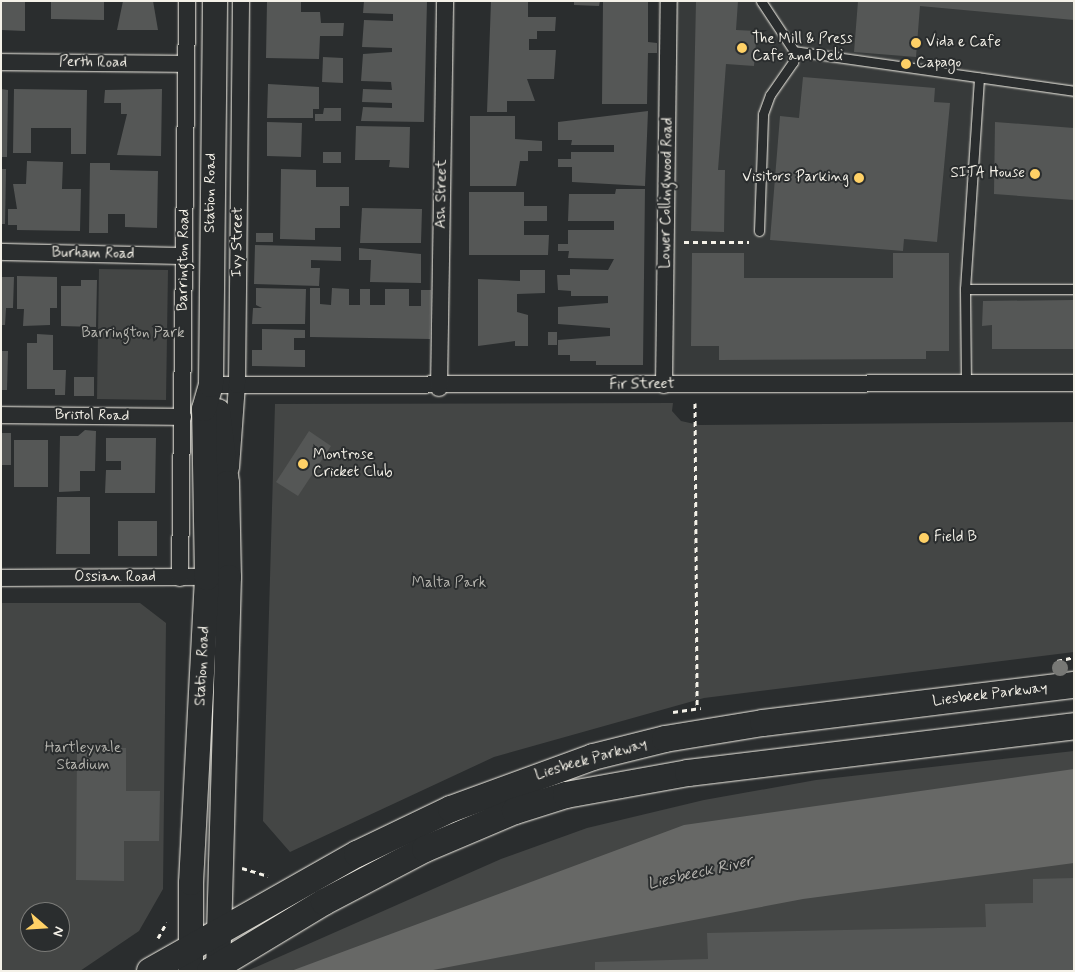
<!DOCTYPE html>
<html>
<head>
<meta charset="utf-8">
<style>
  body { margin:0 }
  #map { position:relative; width:1075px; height:972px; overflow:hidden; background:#2a2d2e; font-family:Mynerve,sans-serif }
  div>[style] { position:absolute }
  .built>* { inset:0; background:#373a3a }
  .green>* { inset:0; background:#444645 }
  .water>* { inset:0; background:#676866 }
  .building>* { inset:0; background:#555756 }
  .path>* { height:3px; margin-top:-1.5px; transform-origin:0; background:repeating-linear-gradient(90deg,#f4f1e8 0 5px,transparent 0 9px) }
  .roads { filter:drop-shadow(0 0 1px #f4f1e8) drop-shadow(0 0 1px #f4f1e8) }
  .service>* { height:9px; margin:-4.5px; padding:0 4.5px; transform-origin:4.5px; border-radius:4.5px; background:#2a2d2e }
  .minor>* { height:16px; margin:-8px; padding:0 8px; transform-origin:8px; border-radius:8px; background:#2a2d2e }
  .secondary>* { height:24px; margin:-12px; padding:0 12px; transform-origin:12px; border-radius:12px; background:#2a2d2e }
  .primary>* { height:26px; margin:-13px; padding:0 13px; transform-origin:13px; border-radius:13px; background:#2a2d2e }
  .trees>* { width:16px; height:16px; margin:-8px; border-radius:50%; background:#777875 }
  .dots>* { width:14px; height:14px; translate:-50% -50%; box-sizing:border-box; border:2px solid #2a2d2e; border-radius:50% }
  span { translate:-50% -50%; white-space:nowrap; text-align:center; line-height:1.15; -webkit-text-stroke:4px #2a2d2e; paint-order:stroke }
  .poi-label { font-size:15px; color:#f4f1e8 }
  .left { translate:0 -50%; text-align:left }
  .right { translate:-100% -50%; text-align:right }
  .street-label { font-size:15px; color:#f4f1e8 }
  .park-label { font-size:15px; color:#b6b5af }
  .water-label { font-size:16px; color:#b5b3ae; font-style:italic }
  .frame { position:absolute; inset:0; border:2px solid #f4f1e8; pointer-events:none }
  .north { position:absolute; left:20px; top:902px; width:50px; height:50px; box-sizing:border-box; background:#2a2d2e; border:1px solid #7b7b78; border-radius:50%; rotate:109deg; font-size:14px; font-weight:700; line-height:20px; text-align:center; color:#f4f1e8 }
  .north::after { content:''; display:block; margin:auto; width:18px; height:22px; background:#ffd166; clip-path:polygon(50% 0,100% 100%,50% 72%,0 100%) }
</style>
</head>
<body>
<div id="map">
  <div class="built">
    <i style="clip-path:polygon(669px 1px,1074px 1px,1074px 383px,664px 385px)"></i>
  </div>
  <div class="green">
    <i style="clip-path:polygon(99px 269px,168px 270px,166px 400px,97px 399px)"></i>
    <i style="clip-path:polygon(673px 403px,672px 411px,681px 421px,699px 425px,1074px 422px,1074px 652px,704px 698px,494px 757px,290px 852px,263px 821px,275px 404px)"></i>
    <i style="clip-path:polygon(evenodd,1px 603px,140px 603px,166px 623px,163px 889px,139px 931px,80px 971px,1px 971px,1px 603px,30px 912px,60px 912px,60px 942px,30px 942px,30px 912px)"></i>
    <i style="clip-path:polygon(1074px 751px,1074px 971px,247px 971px,501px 859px,587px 828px,704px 800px,816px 780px)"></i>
  </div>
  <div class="water">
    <i style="clip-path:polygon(1074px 769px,1074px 863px,803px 899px,428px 971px,291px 971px,684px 825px)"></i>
  </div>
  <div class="building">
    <i style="clip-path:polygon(1px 1px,25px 1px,25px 31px,1px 30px)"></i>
    <i style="clip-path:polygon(51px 1px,104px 1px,104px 20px,51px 19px)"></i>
    <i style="clip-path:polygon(123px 1px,153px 1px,158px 30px,117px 30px)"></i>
    <i style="clip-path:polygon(267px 1px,301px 1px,301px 12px,320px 12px,321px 23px,344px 23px,343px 36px,320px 36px,319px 59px,266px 58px)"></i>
    <i style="clip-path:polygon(364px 1px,427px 1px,424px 122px,361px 121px,363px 107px,392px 108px,392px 103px,362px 102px,363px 89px,392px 90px,391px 82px,361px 81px,363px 54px,392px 52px,392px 48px,362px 47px,364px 20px,393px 21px,393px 14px,363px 13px)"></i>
    <i style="clip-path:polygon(491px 1px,528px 1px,528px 17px,556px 17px,555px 31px,537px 31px,537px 39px,529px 39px,529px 50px,556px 50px,554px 79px,527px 79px,535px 101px,507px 101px,507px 112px,487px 112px)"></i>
    <i style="clip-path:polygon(574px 1px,600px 1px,599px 6px,574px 5px)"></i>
    <i style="clip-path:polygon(603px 1px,648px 1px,648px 42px,657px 43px,657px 53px,648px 53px,647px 104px,602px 104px)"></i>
    <i style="clip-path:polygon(696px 1px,738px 1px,736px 30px,757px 31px,754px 66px,726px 64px,718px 170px,725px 170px,724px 232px,691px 231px)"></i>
    <i style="clip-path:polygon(858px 1px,1074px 1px,1074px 20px,920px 6px,916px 57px,854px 52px)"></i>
    <i style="clip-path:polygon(323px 57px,343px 58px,343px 83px,322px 82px)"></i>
    <i style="clip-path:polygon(803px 77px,935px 88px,934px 102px,950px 103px,937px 242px,904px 239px,903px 251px,770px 240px,780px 116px,799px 118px)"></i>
    <i style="clip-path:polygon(268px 84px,319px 87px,319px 109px,313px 109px,313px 118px,267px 118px)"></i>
    <i style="clip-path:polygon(1px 89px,8px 90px,7px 157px,1px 157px)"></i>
    <i style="clip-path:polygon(14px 89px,87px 90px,86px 154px,71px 154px,71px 128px,31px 128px,31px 153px,13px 153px)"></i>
    <i style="clip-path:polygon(162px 89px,161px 156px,117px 155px,127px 114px,121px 114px,121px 103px,104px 103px,105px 90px)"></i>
    <i style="clip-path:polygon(324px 108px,341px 108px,341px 121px,315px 121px,315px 114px,323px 114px)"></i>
    <i style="clip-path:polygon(648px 111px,645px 186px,572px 182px,572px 167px,558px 167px,558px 159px,571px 159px,571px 152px,614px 152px,614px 145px,571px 145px,572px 140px,558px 140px,558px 122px)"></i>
    <i style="clip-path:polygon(470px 116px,515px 116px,515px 139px,542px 141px,542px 151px,528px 151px,528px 161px,520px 161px,516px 186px,470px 186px)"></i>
    <i style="clip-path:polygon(267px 122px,302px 123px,301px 157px,267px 156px)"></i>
    <i style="clip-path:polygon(995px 122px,1074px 128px,1074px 200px,994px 194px)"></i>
    <i style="clip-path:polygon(356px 126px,410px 127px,409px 168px,389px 167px,390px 160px,355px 160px)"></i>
    <i style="clip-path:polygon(323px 152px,341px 152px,341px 163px,323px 163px)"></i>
    <i style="clip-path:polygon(27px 161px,63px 162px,62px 189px,81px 189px,80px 231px,17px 230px,17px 225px,8px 225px,8px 209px,17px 209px,13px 184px,26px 184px)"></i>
    <i style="clip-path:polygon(90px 163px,110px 163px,110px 170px,158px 171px,157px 228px,125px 227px,125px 214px,108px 214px,108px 233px,89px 233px)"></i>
    <i style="clip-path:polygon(1px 169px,6px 169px,5px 224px,1px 224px)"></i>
    <i style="clip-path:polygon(281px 169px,316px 170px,316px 187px,349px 187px,349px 206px,340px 206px,340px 228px,315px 228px,315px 240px,280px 239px)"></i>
    <i style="clip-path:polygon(616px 189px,645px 189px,643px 365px,596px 365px,596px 361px,570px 361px,570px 355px,558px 355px,558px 340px,610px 336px,610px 328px,558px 324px,558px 307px,608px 303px,608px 296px,571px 296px,571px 291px,558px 290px,557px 275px,570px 275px,570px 269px,608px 270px,614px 259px,568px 258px,569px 251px,558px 251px,558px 244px,568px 244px,568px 230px,614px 230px,614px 221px,568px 221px,569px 194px,615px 194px)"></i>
    <i style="clip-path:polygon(469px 192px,524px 192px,524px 206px,547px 206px,547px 221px,524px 221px,524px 235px,549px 235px,548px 255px,469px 255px)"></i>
    <i style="clip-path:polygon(362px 208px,422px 209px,421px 243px,360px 243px)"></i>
    <i style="clip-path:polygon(256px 233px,273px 233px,273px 242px,256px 242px)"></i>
    <i style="clip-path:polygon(255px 245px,341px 247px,341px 261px,311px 260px,311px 268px,320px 268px,319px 286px,254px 284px)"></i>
    <i style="clip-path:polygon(359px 248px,421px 254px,421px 283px,370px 282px,371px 260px,359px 260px)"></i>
    <i style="clip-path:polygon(692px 253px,744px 253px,744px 278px,893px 278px,893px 253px,949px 253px,949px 351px,926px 351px,926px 359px,719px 360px,719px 346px,691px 346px)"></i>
    <i style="clip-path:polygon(520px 270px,545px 270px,545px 293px,517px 294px,517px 312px,528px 315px,528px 346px,515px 346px,515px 341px,478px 346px,478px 279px,520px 281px)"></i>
    <i style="clip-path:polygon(17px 276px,57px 277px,57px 308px,50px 308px,50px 325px,23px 326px,24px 309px,17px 309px)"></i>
    <i style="clip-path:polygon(1px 277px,14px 277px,13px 308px,6px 308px,5px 325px,1px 325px)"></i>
    <i style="clip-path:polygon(81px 280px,97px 280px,96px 327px,61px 326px,61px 286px,81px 286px)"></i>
    <i style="clip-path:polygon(256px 288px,306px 289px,305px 324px,252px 324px,253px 308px,262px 308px,256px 305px)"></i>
    <i style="clip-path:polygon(310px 288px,320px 288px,320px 304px,331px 305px,332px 288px,349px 289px,349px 305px,360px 305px,360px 289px,370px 289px,370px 305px,385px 305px,385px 289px,409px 289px,409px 306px,421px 306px,421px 290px,431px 290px,430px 339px,310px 337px)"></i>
    <i style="clip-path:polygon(1074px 300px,1074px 349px,992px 349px,992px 325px,982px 326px,983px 301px)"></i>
    <i style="clip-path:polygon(262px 329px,305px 330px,305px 338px,294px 338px,294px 350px,305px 350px,305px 367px,252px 366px,252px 350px,262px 350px)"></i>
    <i style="clip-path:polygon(548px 332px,557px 332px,557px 345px,548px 345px)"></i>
    <i style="clip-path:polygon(37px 334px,53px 335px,53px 370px,66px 370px,65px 395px,55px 395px,55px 389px,27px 389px,27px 343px,37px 343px)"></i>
    <i style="clip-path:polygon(1px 351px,8px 351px,7px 390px,1px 390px)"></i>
    <i style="clip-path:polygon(74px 377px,94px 377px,94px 396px,74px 396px)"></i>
    <i style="clip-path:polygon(85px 430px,96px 431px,95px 471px,80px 471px,80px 491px,59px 492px,60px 436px,78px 436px)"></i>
    <i style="clip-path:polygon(309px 431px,331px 446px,298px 496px,276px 482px)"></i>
    <i style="clip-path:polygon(1px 433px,11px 433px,11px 465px,1px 465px)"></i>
    <i style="clip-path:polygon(106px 438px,156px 438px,155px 493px,105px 493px,106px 470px,121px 470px,121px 461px,106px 461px)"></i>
    <i style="clip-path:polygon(14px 440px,48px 440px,48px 487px,14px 487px)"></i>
    <i style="clip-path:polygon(57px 497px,90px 497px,90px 554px,56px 554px)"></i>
    <i style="clip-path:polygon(118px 521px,157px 521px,157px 556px,118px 556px)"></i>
    <i style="clip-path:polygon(77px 748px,126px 748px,126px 791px,160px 791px,159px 841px,124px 841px,124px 881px,76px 880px)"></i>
    <i style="clip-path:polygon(1074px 878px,1074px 971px,595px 971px,595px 962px,708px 959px,707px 933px,986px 927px,985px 904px,1033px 903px,1033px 879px)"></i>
  </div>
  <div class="path">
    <i style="left:684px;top:242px;width:65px"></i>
    <i style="left:695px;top:403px;width:304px;rotate:89.6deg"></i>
    <i style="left:1057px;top:661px;width:17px;rotate:-13deg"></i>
    <i style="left:673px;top:712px;width:28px;rotate:-8deg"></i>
    <i style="left:242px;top:868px;width:27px;rotate:17deg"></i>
    <i style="left:158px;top:938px;width:18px;rotate:-61deg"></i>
  </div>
  <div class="roads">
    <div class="service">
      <i style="left:794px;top:51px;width:283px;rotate:8.1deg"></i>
      <i style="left:759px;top:231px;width:117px;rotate:-88deg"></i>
      <i style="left:763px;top:114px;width:20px;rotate:-70deg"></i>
      <i style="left:770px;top:95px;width:40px;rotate:-55.1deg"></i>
      <i style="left:793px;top:62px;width:11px;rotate:-85deg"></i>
      <i style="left:794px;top:51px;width:60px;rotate:-123.4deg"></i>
      <i style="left:965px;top:289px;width:109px"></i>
      <i style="left:966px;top:385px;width:96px;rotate:-90.6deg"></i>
      <i style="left:965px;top:289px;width:212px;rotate:-86.2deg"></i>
    </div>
    <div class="minor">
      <i style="left:1px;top:62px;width:185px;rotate:0.6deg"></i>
      <i style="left:1px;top:252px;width:183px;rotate:1.3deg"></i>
      <i style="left:211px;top:385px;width:863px;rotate:-0.13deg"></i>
      <i style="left:664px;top:385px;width:384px;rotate:-89.3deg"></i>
      <i style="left:439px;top:388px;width:387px;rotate:-89.1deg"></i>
      <i style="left:1px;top:415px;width:182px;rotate:0.6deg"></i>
      <i style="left:231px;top:468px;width:83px;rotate:-85.9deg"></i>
      <i style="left:237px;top:385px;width:384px;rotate:-89.4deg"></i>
      <i style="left:1px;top:578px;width:216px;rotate:-0.3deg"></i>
      <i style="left:180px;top:578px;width:577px;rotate:-89.3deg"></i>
    </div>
    <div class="secondary">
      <i style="left:218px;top:411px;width:73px;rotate:82.9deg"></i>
      <i style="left:227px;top:483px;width:94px;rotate:88.8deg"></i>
      <i style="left:229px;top:577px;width:389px;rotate:91.6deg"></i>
      <i style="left:191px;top:971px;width:88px;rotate:-90deg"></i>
      <i style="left:191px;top:883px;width:305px;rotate:-87deg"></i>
      <i style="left:207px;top:578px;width:169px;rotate:-91deg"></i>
      <i style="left:204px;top:409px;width:25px;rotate:-74deg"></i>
      <i style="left:211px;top:385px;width:384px;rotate:-89.4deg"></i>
    </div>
    <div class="primary">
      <i style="left:150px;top:971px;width:238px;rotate:-29.5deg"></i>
      <i style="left:357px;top:854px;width:104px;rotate:-25.6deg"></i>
      <i style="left:451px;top:809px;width:151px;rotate:-20.1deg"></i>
      <i style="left:593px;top:757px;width:74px;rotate:-14deg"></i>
      <i style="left:665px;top:739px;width:99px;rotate:-9.3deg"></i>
      <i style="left:763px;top:723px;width:313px;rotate:-7deg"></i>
      <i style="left:210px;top:971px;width:133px;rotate:-31.2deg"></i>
      <i style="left:324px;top:902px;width:114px;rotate:-27.7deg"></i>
      <i style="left:425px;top:849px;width:98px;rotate:-22.9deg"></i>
      <i style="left:515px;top:811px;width:53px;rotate:-17.4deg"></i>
      <i style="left:566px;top:795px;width:124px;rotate:-10.2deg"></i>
      <i style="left:688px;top:773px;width:389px;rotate:-6.9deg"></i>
    </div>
  </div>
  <div class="trees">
    <i style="left:1060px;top:668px"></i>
  </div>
  <div class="dots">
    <i style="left:916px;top:43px;background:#ffd166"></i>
    <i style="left:742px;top:48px;background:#ffd166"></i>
    <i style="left:906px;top:64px;background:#ffd166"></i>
    <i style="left:1035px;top:174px;background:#ffd166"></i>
    <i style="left:859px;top:178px;background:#ffd166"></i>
    <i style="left:303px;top:464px;background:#ffd166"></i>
    <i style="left:924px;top:538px;background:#ffd166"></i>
  </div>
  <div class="poi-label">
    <span class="left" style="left:752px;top:48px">The Mill &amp; Press<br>Cafe and Deli</span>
    <span class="left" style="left:926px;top:43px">Vida e Cafe</span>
    <span class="left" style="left:916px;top:64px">Capago</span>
    <span class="right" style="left:1025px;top:174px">SITA House</span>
    <span class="right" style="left:849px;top:178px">Visitors Parking</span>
    <span class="left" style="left:313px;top:464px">Montrose<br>Cricket Club</span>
    <span class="left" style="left:934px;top:538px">Field B</span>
  </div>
  <div class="street-label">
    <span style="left:93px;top:63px;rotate:1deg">Perth Road</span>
    <span style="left:211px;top:193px;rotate:-89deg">Station Road</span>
    <span style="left:667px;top:193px;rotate:-89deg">Lower Collingwood Road</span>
    <span style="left:442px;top:194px;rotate:-89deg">Ash Street</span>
    <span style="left:238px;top:242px;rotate:-89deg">Ivy Street</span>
    <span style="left:93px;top:254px;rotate:1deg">Burham Road</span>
    <span style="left:184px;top:260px;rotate:-89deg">Barrington Road</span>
    <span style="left:642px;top:385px;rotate:-1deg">Fir Street</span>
    <span style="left:92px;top:416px;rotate:1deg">Bristol Road</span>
    <span style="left:115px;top:578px">Ossian Road</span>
    <span style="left:203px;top:666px;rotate:-87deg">Station Road</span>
    <span style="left:990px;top:695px;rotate:-7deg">Liesbeek Parkway</span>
    <span style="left:591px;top:760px;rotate:-16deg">Liesbeek Parkway</span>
  </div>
  <div class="park-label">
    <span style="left:133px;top:334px">Barrington Park</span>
    <span style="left:449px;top:584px">Malta Park</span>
    <span style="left:83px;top:757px">Hartleyvale<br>Stadium</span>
  </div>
  <div class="water-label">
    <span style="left:700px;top:873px;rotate:-13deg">Liesbeeck River</span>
  </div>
  <div class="frame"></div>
  <div class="north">N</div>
</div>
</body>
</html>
